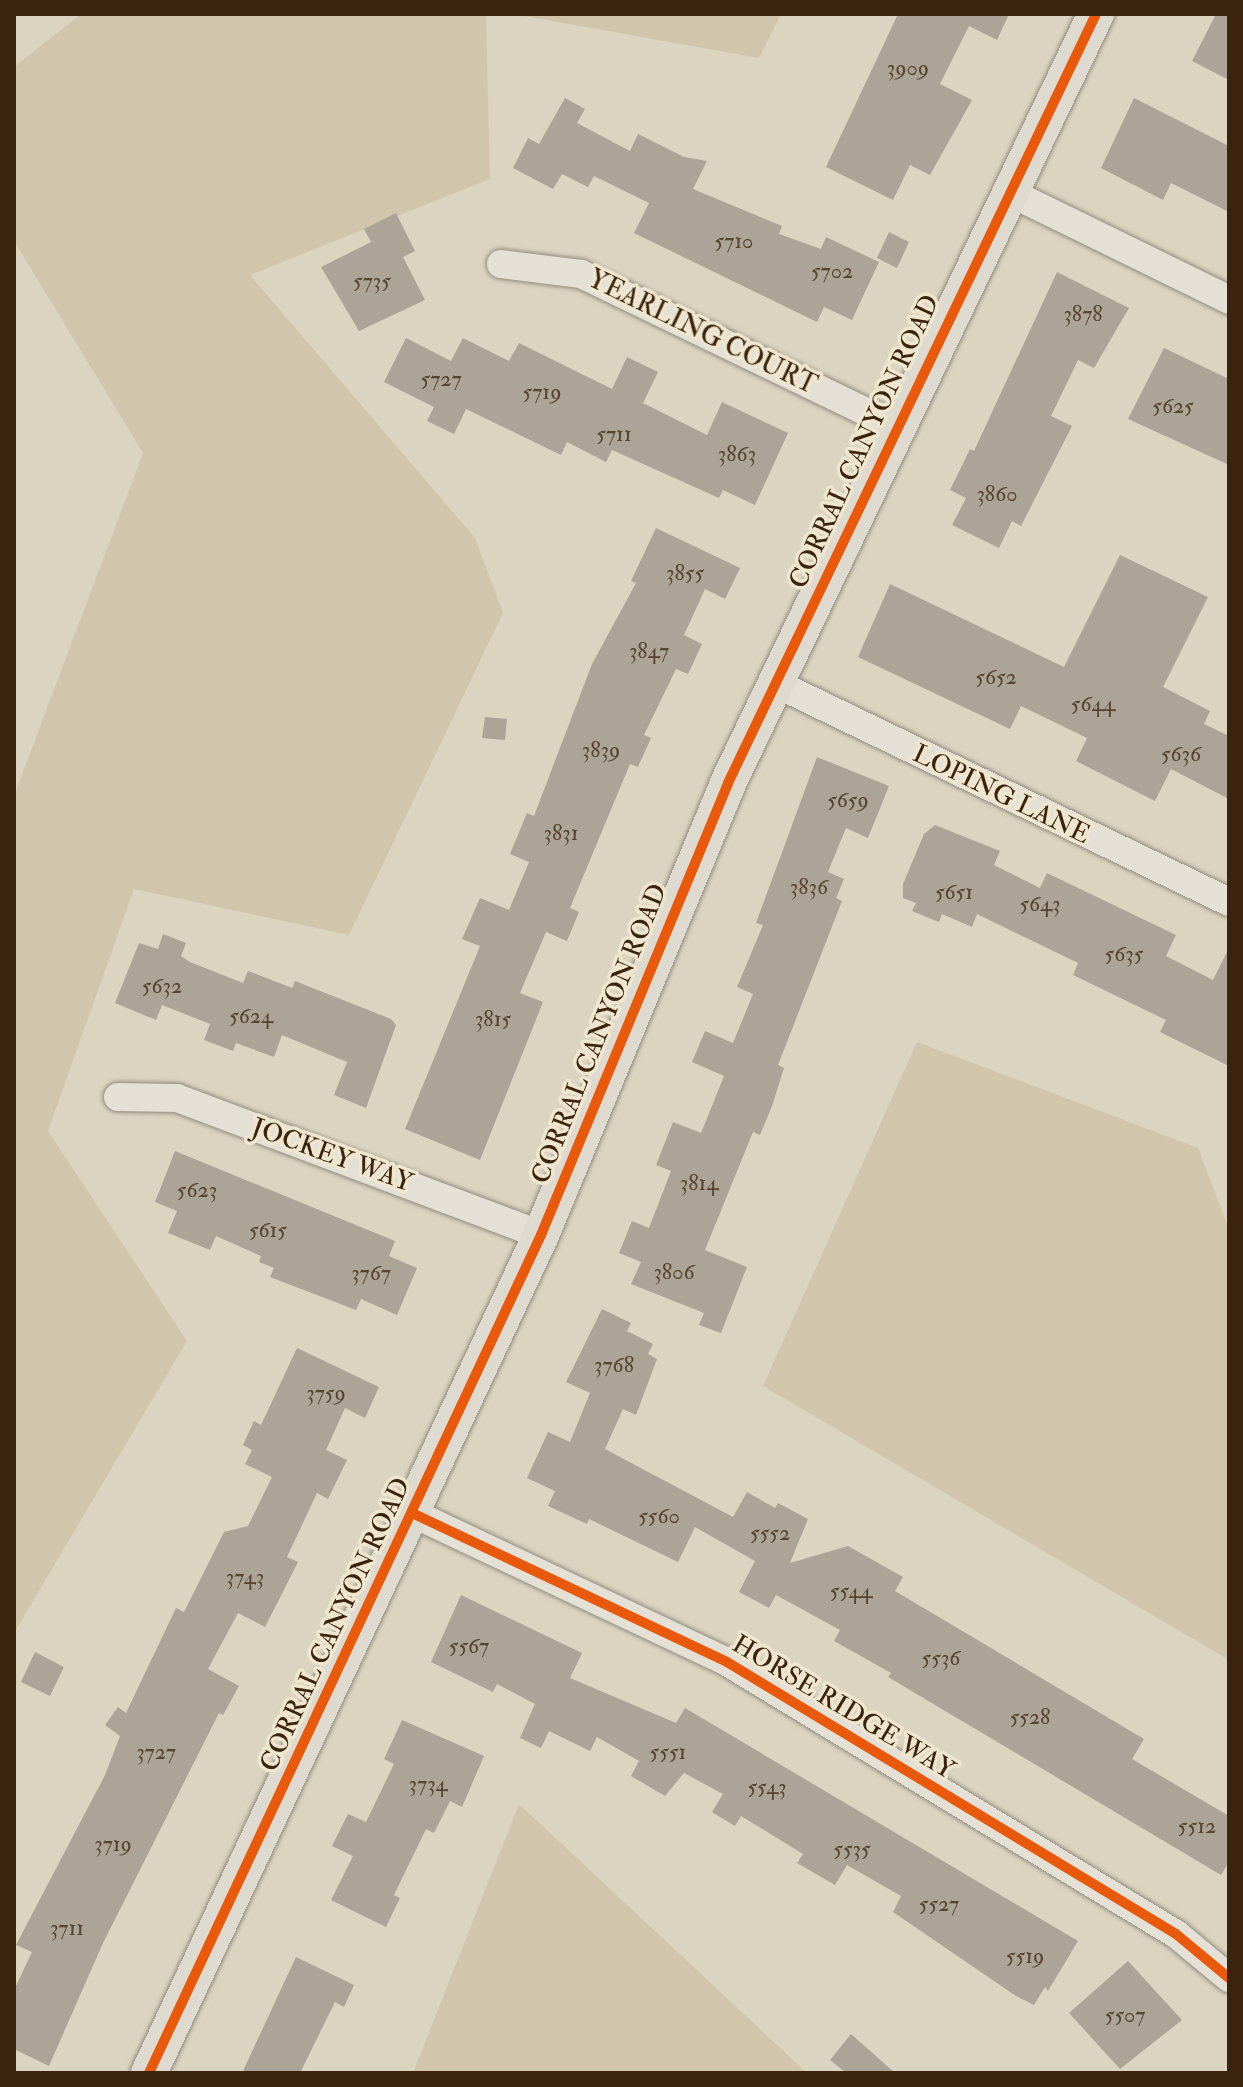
<!DOCTYPE html>
<html>
<head>
<meta charset="utf-8">
<style>
  body { margin:0 }
  #map { position:relative; width:1243px; height:2087px; overflow:hidden; background:#dbd4c1; font-family:"IM FELL Double Pica",serif }
  div>[style] { position:absolute }
  .green>* { inset:0; background:#d1c6ab }
  .building>* { inset:0; background:#aca597 }
  .roads { filter:drop-shadow(0 0 2px #928b7d) drop-shadow(0 0 2px #928b7d) }
  .minor>* { height:28px; margin:-14px; padding:0 14px; transform-origin:14px; border-radius:14px; background:#e4e0d6 }
  .major>* { height:36px; margin:-18px; padding:0 18px; transform-origin:18px; border-radius:18px; background:#dedacf }
  .cycleway>* { height:10px; margin:-5px; padding:0 5px; transform-origin:5px; border-radius:5px; background:#e8590c }
  span { translate:-50% -50%; white-space:nowrap; text-align:center; line-height:1.15; -webkit-text-stroke:7px #efe6d0; paint-order:stroke }
  .number-label { font-size:22px; color:#574430 }
  .number-label span { -webkit-text-stroke-width:0 }
  .street-label { font-size:26px; color:#3b230d }
  .frame { position:absolute; inset:0; border:16px solid #3b230d; pointer-events:none }
</style>
</head>
<body>
<div id="map">
  <div class="green">
    <i style="clip-path:polygon(81px 14px,486px 14px,490px 179px,250px 275px,475px 538px,503px 613px,349px 935px,134px 889px,48px 1131px,187px 1341px,14px 1633px,14px 796px,143px 453px,14px 241px,14px 67px)"></i>
    <i style="clip-path:polygon(513px 14px,781px 14px,759px 58px)"></i>
    <i style="clip-path:polygon(917px 1042px,1198px 1148px,1229px 1229px,1229px 1660px,763px 1386px)"></i>
    <i style="clip-path:polygon(519px 1804px,807px 2073px,413px 2073px)"></i>
  </div>
  <div class="building">
    <i style="clip-path:polygon(898px 14px,1009px 14px,997px 40px,969px 26px,940px 84px,972px 100px,930px 175px,910px 165px,893px 200px,826px 167px)"></i>
    <i style="clip-path:polygon(1216px 14px,1229px 14px,1229px 80px,1192px 61px)"></i>
    <i style="clip-path:polygon(565px 98px,585px 109px,577px 123px,630px 151px,638px 134px,684px 157px,707px 161px,693px 189px,782px 226px,779px 234px,821px 249px,826px 237px,879px 262px,852px 320px,824px 307px,817px 322px,634px 233px,649px 203px,594px 176px,588px 187px,562px 174px,553px 189px,513px 168px,528px 138px,539px 144px)"></i>
    <i style="clip-path:polygon(1134px 98px,1229px 146px,1229px 212px,1171px 183px,1163px 200px,1101px 168px)"></i>
    <i style="clip-path:polygon(396px 213px,415px 251px,403px 257px,425px 300px,359px 331px,321px 267px,371px 242px,364px 229px)"></i>
    <i style="clip-path:polygon(889px 232px,909px 242px,897px 268px,877px 258px)"></i>
    <i style="clip-path:polygon(1057px 272px,1129px 308px,1094px 368px,1078px 360px,1051px 416px,1072px 426px,1021px 526px,1012px 521px,999px 548px,952px 525px,966px 498px,950px 490px,970px 449px,974px 451px)"></i>
    <i style="clip-path:polygon(406px 338px,451px 361px,463px 338px,509px 361px,519px 343px,612px 389px,627px 357px,658px 372px,643px 403px,707px 435px,722px 402px,788px 433px,755px 505px,723px 490px,719px 498px,612px 450px,606px 462px,567px 442px,561px 455px,466px 409px,454px 434px,427px 421px,434px 407px,384px 382px)"></i>
    <i style="clip-path:polygon(1164px 348px,1229px 379px,1229px 465px,1128px 419px)"></i>
    <i style="clip-path:polygon(656px 528px,740px 568px,725px 599px,705px 589px,684px 635px,702px 644px,688px 674px,676px 669px,644px 735px,651px 738px,638px 767px,630px 764px,570px 908px,579px 912px,567px 941px,546px 932px,520px 993px,543px 1002px,480px 1160px,405px 1129px,480px 946px,462px 939px,480px 898px,509px 910px,529px 862px,510px 854px,527px 813px,534px 816px,592px 664px,636px 583px,631px 581px)"></i>
    <i style="clip-path:polygon(1120px 555px,1208px 597px,1163px 687px,1210px 711px,1204px 724px,1229px 736px,1229px 799px,1171px 769px,1155px 801px,1076px 761px,1087px 738px,1021px 706px,1010px 729px,858px 657px,890px 584px,1064px 667px)"></i>
    <i style="clip-path:polygon(485px 717px,507px 719px,505px 740px,482px 738px)"></i>
    <i style="clip-path:polygon(817px 757px,889px 786px,868px 838px,846px 828px,828px 872px,844px 879px,836px 898px,842px 901px,778px 1065px,784px 1068px,772px 1106px,760px 1135px,753px 1132px,705px 1250px,747px 1267px,721px 1333px,699px 1325px,704px 1313px,631px 1284px,641px 1262px,619px 1253px,632px 1221px,649px 1228px,671px 1171px,656px 1165px,673px 1122px,701px 1133px,724px 1076px,692px 1062px,705px 1031px,733px 1043px,753px 994px,737px 987px,763px 925px,756px 923px)"></i>
    <i style="clip-path:polygon(935px 825px,1000px 851px,994px 865px,1040px 888px,1047px 873px,1176px 935px,1166px 956px,1213px 980px,1229px 948px,1229px 1066px,1160px 1032px,1166px 1020px,1073px 975px,1078px 963px,977px 914px,972px 927px,942px 914px,939px 922px,912px 911px,916px 903px,903px 898px,903px 884px,924px 834px)"></i>
    <i style="clip-path:polygon(163px 934px,186px 943px,181px 956px,190px 962px,243px 983px,248px 971px,292px 988px,295px 981px,391px 1019px,396px 1025px,366px 1108px,334px 1095px,347px 1062px,282px 1035px,274px 1057px,236px 1043px,233px 1051px,204px 1040px,210px 1024px,162px 1005px,156px 1020px,115px 1003px,139px 943px,158px 949px)"></i>
    <i style="clip-path:polygon(175px 1151px,395px 1241px,389px 1256px,417px 1268px,397px 1315px,361px 1299px,356px 1310px,270px 1277px,274px 1268px,259px 1262px,261px 1256px,216px 1236px,210px 1250px,168px 1233px,177px 1211px,155px 1202px)"></i>
    <i style="clip-path:polygon(602px 1309px,631px 1323px,627px 1331px,653px 1344px,648px 1354px,657px 1359px,636px 1415px,623px 1409px,605px 1449px,733px 1517px,747px 1492px,775px 1508px,778px 1503px,808px 1519px,790px 1563px,848px 1546px,903px 1577px,895px 1591px,1144px 1739px,1132px 1759px,1229px 1816px,1229px 1862px,1221px 1875px,888px 1677px,891px 1673px,834px 1641px,840px 1630px,776px 1595px,769px 1608px,739px 1592px,755px 1561px,695px 1527px,678px 1562px,589px 1519px,587px 1524px,548px 1506px,555px 1491px,527px 1478px,548px 1432px,570px 1442px,590px 1393px,566px 1382px)"></i>
    <i style="clip-path:polygon(297px 1348px,379px 1387px,365px 1418px,345px 1408px,326px 1450px,347px 1460px,328px 1499px,317px 1493px,287px 1557px,298px 1562px,265px 1627px,238px 1613px,208px 1669px,239px 1686px,223px 1715px,219px 1713px,103px 1943px,49px 2066px,14px 2049px,14px 1990px,32px 1952px,16px 1945px,105px 1775px,120px 1736px,105px 1725px,118px 1707px,126px 1713px,176px 1608px,184px 1612px,224px 1532px,248px 1526px,272px 1477px,245px 1464px,252px 1450px,243px 1445px,254px 1421px,261px 1425px)"></i>
    <i style="clip-path:polygon(461px 1595px,582px 1653px,570px 1678px,676px 1723px,685px 1708px,1078px 1941px,1048px 1991px,1045px 1987px,1034px 2005px,1016px 1996px,893px 1912px,901px 1896px,847px 1865px,835px 1885px,797px 1863px,803px 1854px,741px 1816px,735px 1826px,712px 1812px,723px 1794px,684px 1773px,665px 1796px,631px 1776px,639px 1761px,597px 1737px,590px 1751px,549px 1731px,541px 1748px,520px 1738px,535px 1704px,497px 1684px,493px 1692px,431px 1662px)"></i>
    <i style="clip-path:polygon(35px 1652px,64px 1667px,50px 1696px,21px 1682px)"></i>
    <i style="clip-path:polygon(402px 1720px,484px 1756px,462px 1807px,450px 1801px,434px 1833px,426px 1829px,394px 1895px,400px 1898px,386px 1927px,331px 1900px,353px 1856px,332px 1846px,348px 1814px,366px 1822px,394px 1764px,384px 1759px)"></i>
    <i style="clip-path:polygon(296px 1957px,354px 1985px,344px 2007px,335px 2002px,300px 2073px,242px 2073px)"></i>
    <i style="clip-path:polygon(1128px 1961px,1182px 2020px,1120px 2069px,1069px 2013px)"></i>
    <i style="clip-path:polygon(851px 2034px,895px 2073px,846px 2073px,830px 2060px)"></i>
  </div>
  <div class="roads">
    <div class="minor">
      <i style="left:1009px;top:192px;width:245px;rotate:26.1deg"></i>
      <i style="left:501px;top:264px;width:81px;rotate:7.1deg"></i>
      <i style="left:581px;top:274px;width:349px;rotate:25.8deg"></i>
      <i style="left:775px;top:683px;width:504px;rotate:25.75deg"></i>
      <i style="left:118px;top:1097px;width:59px;rotate:1deg"></i>
      <i style="left:177px;top:1098px;width:389px;rotate:20.6deg"></i>
      <i style="left:412px;top:1513px;width:348px;rotate:25.3deg"></i>
      <i style="left:727px;top:1662px;width:525px;rotate:31.21deg"></i>
      <i style="left:1176px;top:1934px;width:69px;rotate:39.7deg"></i>
    </div>
    <div class="major">
      <i style="left:149px;top:2073px;width:925px;rotate:-64.93deg"></i>
      <i style="left:541px;top:1235px;width:489px;rotate:-67.5deg"></i>
      <i style="left:728px;top:783px;width:853px;rotate:-64.43deg"></i>
    </div>
  </div>
  <div class="cycleway">
    <i style="left:412px;top:1513px;width:348px;rotate:25.3deg"></i>
    <i style="left:727px;top:1662px;width:525px;rotate:31.21deg"></i>
    <i style="left:1176px;top:1934px;width:69px;rotate:39.7deg"></i>
    <i style="left:149px;top:2073px;width:925px;rotate:-64.93deg"></i>
    <i style="left:541px;top:1235px;width:489px;rotate:-67.5deg"></i>
    <i style="left:728px;top:783px;width:853px;rotate:-64.43deg"></i>
  </div>
  <div class="number-label">
    <span style="left:908px;top:69px">3909</span>
    <span style="left:734px;top:242px">5710</span>
    <span style="left:832px;top:272px">5702</span>
    <span style="left:372px;top:282px">5735</span>
    <span style="left:1083px;top:315px">3878</span>
    <span style="left:441px;top:380px">5727</span>
    <span style="left:542px;top:393px">5719</span>
    <span style="left:1173px;top:407px">5625</span>
    <span style="left:614px;top:435px">5711</span>
    <span style="left:737px;top:455px">3863</span>
    <span style="left:997px;top:495px">3860</span>
    <span style="left:685px;top:574px">3855</span>
    <span style="left:649px;top:652px">3847</span>
    <span style="left:996px;top:678px">5652</span>
    <span style="left:1093px;top:705px">5644</span>
    <span style="left:601px;top:751px">3839</span>
    <span style="left:1181px;top:755px">5636</span>
    <span style="left:848px;top:801px">5659</span>
    <span style="left:561px;top:834px">3831</span>
    <span style="left:809px;top:888px">3836</span>
    <span style="left:954px;top:893px">5651</span>
    <span style="left:1040px;top:905px">5643</span>
    <span style="left:1124px;top:955px">5635</span>
    <span style="left:162px;top:987px">5632</span>
    <span style="left:251px;top:1017px">5624</span>
    <span style="left:493px;top:1020px">3815</span>
    <span style="left:699px;top:1184px">3814</span>
    <span style="left:197px;top:1191px">5623</span>
    <span style="left:268px;top:1231px">5615</span>
    <span style="left:674px;top:1273px">3806</span>
    <span style="left:371px;top:1274px">3767</span>
    <span style="left:614px;top:1366px">3768</span>
    <span style="left:326px;top:1394px">3759</span>
    <span style="left:659px;top:1517px">5560</span>
    <span style="left:770px;top:1534px">5552</span>
    <span style="left:245px;top:1578px">3743</span>
    <span style="left:851px;top:1592px">5544</span>
    <span style="left:469px;top:1647px">5567</span>
    <span style="left:941px;top:1659px">5536</span>
    <span style="left:1030px;top:1718px">5528</span>
    <span style="left:156px;top:1753px">3727</span>
    <span style="left:668px;top:1753px">5551</span>
    <span style="left:428px;top:1785px">3734</span>
    <span style="left:767px;top:1788px">5543</span>
    <span style="left:1197px;top:1827px">5512</span>
    <span style="left:113px;top:1845px">3719</span>
    <span style="left:852px;top:1850px">5535</span>
    <span style="left:939px;top:1905px">5527</span>
    <span style="left:67px;top:1929px">3711</span>
    <span style="left:1025px;top:1957px">5519</span>
    <span style="left:1125px;top:2016px">5507</span>
  </div>
  <div class="street-label">
    <span style="left:702px;top:333px;rotate:26deg">YEARLING COURT</span>
    <span style="left:865px;top:442px;rotate:-65deg">CORRAL CANYON ROAD</span>
    <span style="left:1001px;top:795px;rotate:26deg">LOPING LANE</span>
    <span style="left:600px;top:1034px;rotate:-68deg">CORRAL CANYON ROAD</span>
    <span style="left:332px;top:1156px;rotate:20deg">JOCKEY WAY</span>
    <span style="left:336px;top:1625px;rotate:-65deg">CORRAL CANYON ROAD</span>
    <span style="left:843px;top:1708px;rotate:31deg">HORSE RIDGE WAY</span>
  </div>
  <div class="frame"></div>
</div>
</body>
</html>
